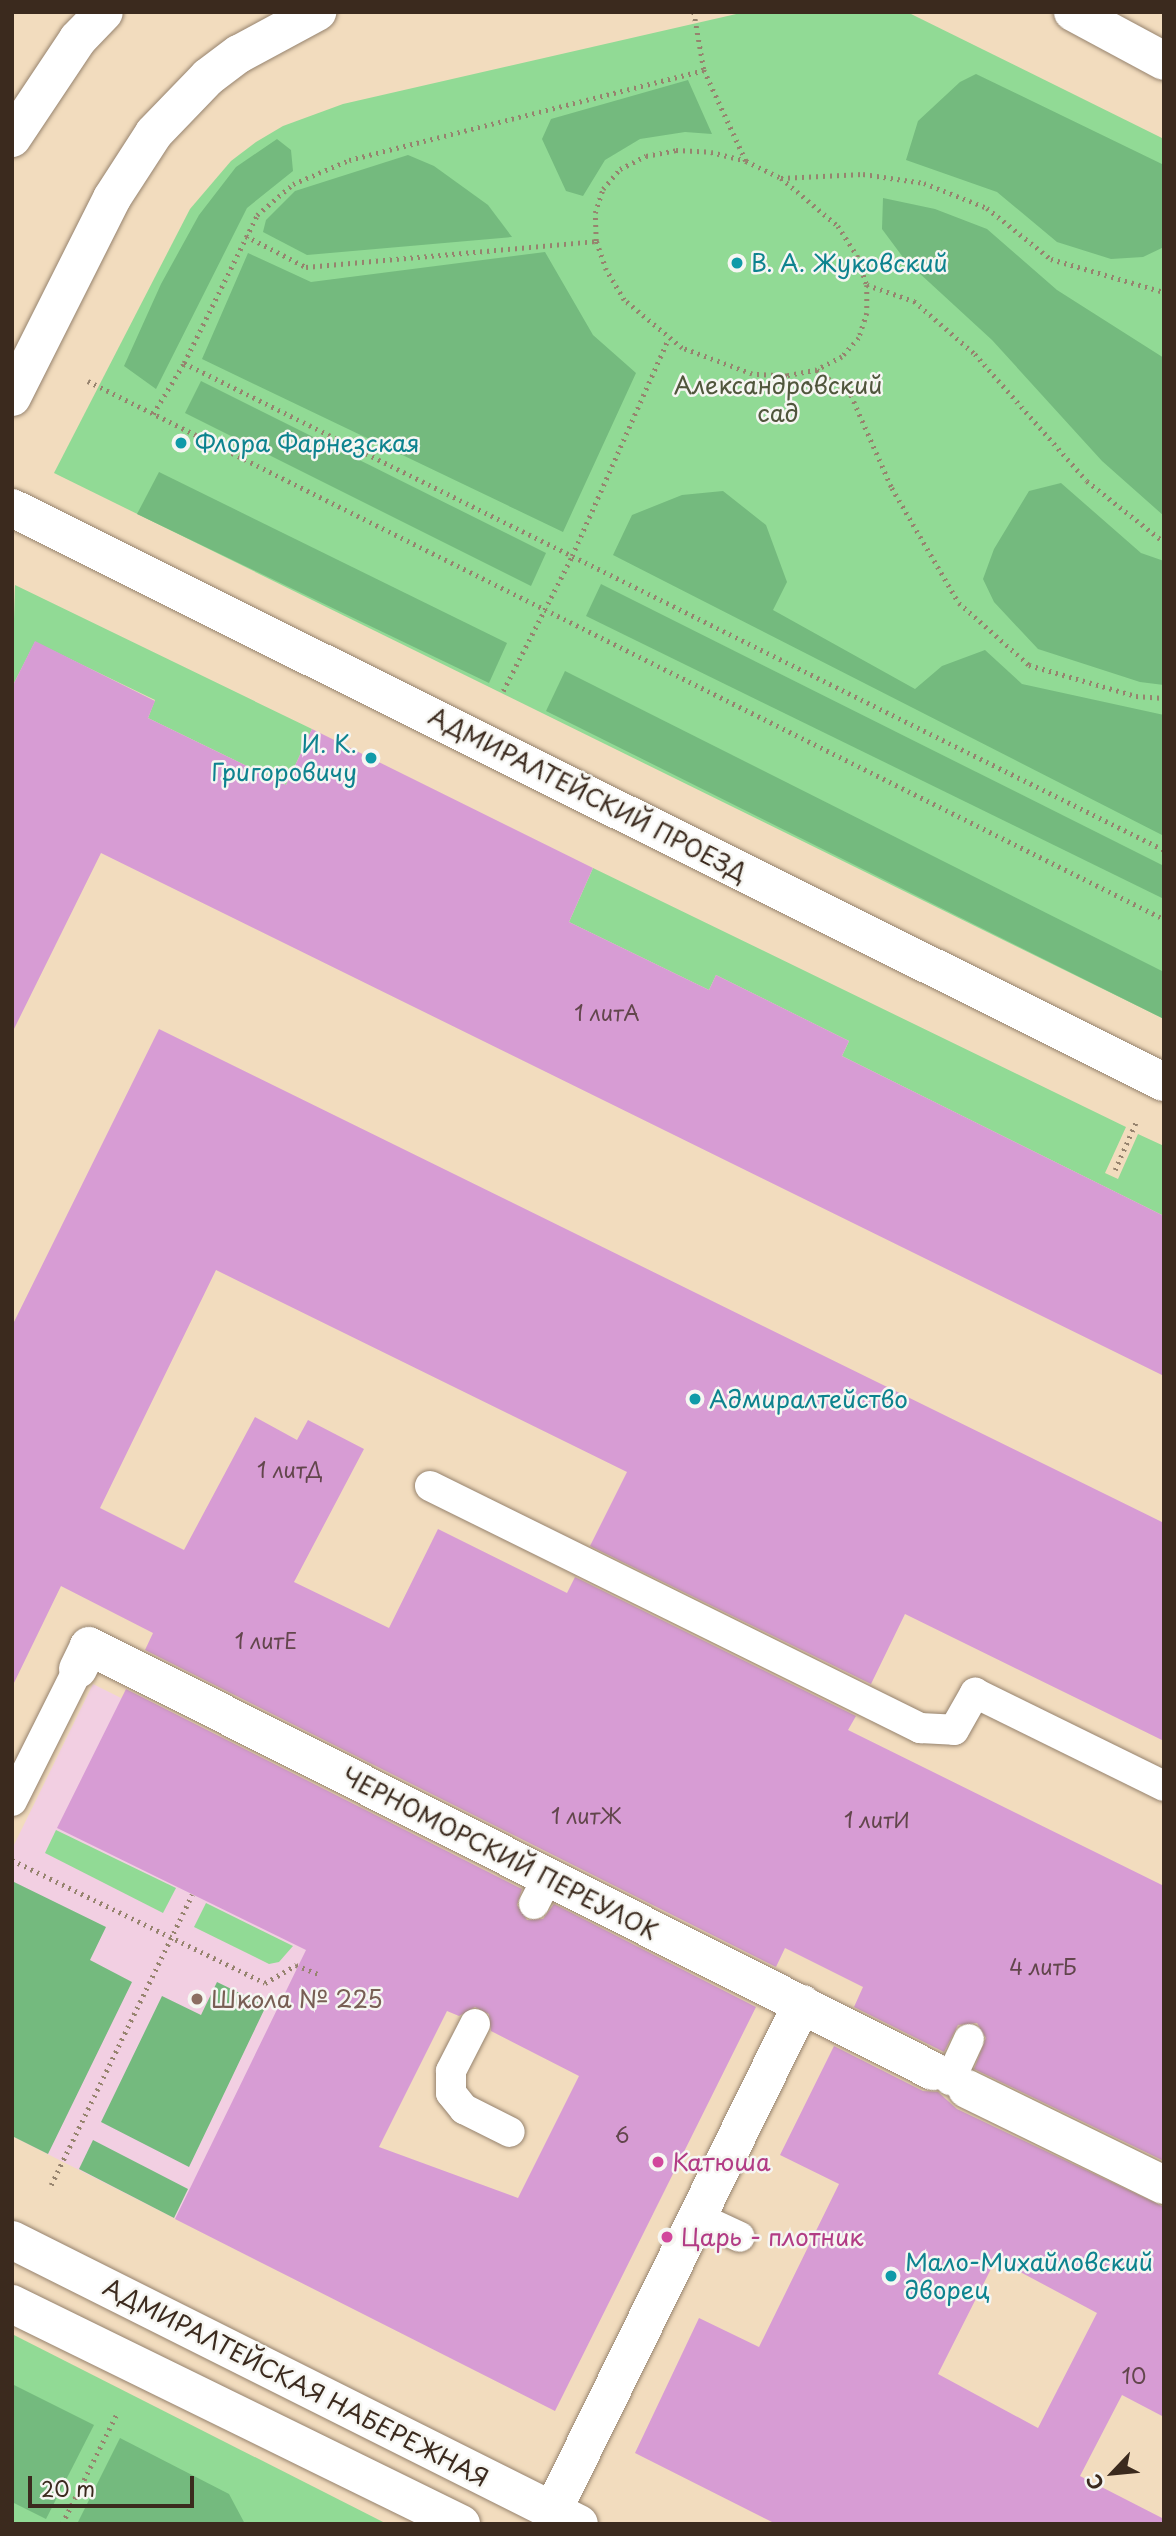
<!DOCTYPE html>
<html>
<head>
<meta charset="utf-8">
<style>
  body { margin:0 }
  #map { position:relative; width:1176px; height:2536px; overflow:hidden; background:#f2dcbe; font-family:"Playpen Sans",sans-serif }
  div>[style] { position:absolute }
  .built>* { inset:0; background:#f2cfe2 }
  .green>* { inset:0; background:#91da95 }
  .forest>* { inset:0; background:#74ba7e }
  .building>* { inset:0; background:#d79cd4 }
  .path>* { height:4.5px; margin-top:-2.25px; transform-origin:0; background:repeating-linear-gradient(90deg,#96836e 0 2px,transparent 0 7px) }
  .roads { filter:drop-shadow(0 0 2px #96836e) drop-shadow(0 0 2px #96836e) }
  .lane>* { height:30px; margin:-15px; padding:0 15px; transform-origin:15px; border-radius:15px; background:#fff }
  .street>* { height:38px; margin:-19px; padding:0 19px; transform-origin:19px; border-radius:19px; background:#fff }
  .secondary>* { height:38px; margin:-19px; padding:0 19px; transform-origin:19px; border-radius:19px; background:#fff }
  .primary>* { height:38px; margin:-19px; padding:0 19px; transform-origin:19px; border-radius:19px; background:#fff }
  .dots>* { width:19px; height:19px; translate:-50% -50%; box-sizing:border-box; border:4px solid #f6f6f2; border-radius:50% }
  span { translate:-50% -50%; white-space:nowrap; text-align:center; line-height:1.15; -webkit-text-stroke:5px #f6f6f2; paint-order:stroke }
  .number-label { font-size:21px; color:#62464c }
  .number-label span { -webkit-text-stroke-width:0 }
  .culture-label { font-size:24px; color:#0d838f }
  .left { translate:0 -50%; text-align:left }
  .right { translate:-100% -50%; text-align:right }
  .park-label { font-size:24px; color:#50563c }
  .street-label { font-size:24px; color:#3b2a1e }
  .education-label { font-size:24px; color:#785e54 }
  .hotel-label { font-size:24px; color:#b23c85 }
  .frame { position:absolute; inset:0; border:14px solid #3b2a1e; pointer-events:none }
  .north { position:absolute; left:1078px; top:2438px; width:70px; height:70px; -webkit-text-stroke:5px #f6f6f2; paint-order:stroke; rotate:244deg; font-size:19px; font-weight:700; line-height:28px; text-align:center; color:#3b2a1e }
  .north::after { content:''; display:block; margin:auto; width:24px; height:32px; background:#3b2a1e; clip-path:polygon(50% 0,100% 100%,50% 72%,0 100%) }
  .scale { position:absolute; left:28px; top:2476px; width:166px; height:32px; box-sizing:border-box; border:4px solid #3b2a1e; border-top:0; padding-left:9px; font-size:21px; line-height:24px; white-space:nowrap; color:#3b2a1e; -webkit-text-stroke:5px #f6f6f2; paint-order:stroke }
</style>
</head>
<body>
<div id="map">
  <div class="built">
    <i style="clip-path:polygon(93px 1684px,449px 1862px,253px 2258px,12px 2136px,12px 1849px)"></i>
  </div>
  <div class="green">
    <i style="clip-path:polygon(745px 12px,907px 12px,1164px 139px,1164px 1019px,54px 473px,190px 209px,231px 161px,256px 142px,283px 126px,343px 104px)"></i>
    <i style="clip-path:polygon(15px 585px,312px 729px,286px 785px,148px 718px,155px 700px,35px 642px,12px 687px)"></i>
    <i style="clip-path:polygon(593px 868px,1126px 1127px,1105px 1173px,1118px 1179px,1138px 1134px,1164px 1146px,1164px 1216px,842px 1056px,849px 1041px,716px 975px,709px 990px,569px 922px)"></i>
    <i style="clip-path:polygon(56px 1830px,176px 1888px,163px 1913px,45px 1853px)"></i>
    <i style="clip-path:polygon(206px 1903px,293px 1946px,279px 1962px,269px 1964px,194px 1927px)"></i>
    <i style="clip-path:polygon(12px 2334px,387px 2524px,12px 2524px)"></i>
  </div>
  <div class="forest">
    <i style="clip-path:polygon(976px 74px,1164px 165px,1164px 247px,1143px 257px,1111px 259px,1057px 242px,997px 192px,906px 160px,918px 121px,960px 82px)"></i>
    <i style="clip-path:polygon(688px 80px,712px 134px,685px 132px,640px 139px,605px 160px,583px 196px,566px 191px,542px 139px,551px 119px)"></i>
    <i style="clip-path:polygon(277px 139px,291px 150px,293px 171px,247px 208px,156px 389px,124px 366px,161px 284px,199px 215px,236px 167px)"></i>
    <i style="clip-path:polygon(408px 155px,434px 166px,488px 205px,512px 237px,307px 255px,263px 232px,266px 220px,295px 191px)"></i>
    <i style="clip-path:polygon(883px 198px,935px 209px,987px 229px,1057px 290px,1164px 358px,1164px 516px,1102px 461px,992px 340px,905px 260px,882px 229px)"></i>
    <i style="clip-path:polygon(545px 252px,593px 335px,636px 373px,563px 532px,202px 359px,248px 253px,311px 282px)"></i>
    <i style="clip-path:polygon(201px 381px,546px 553px,531px 586px,185px 413px)"></i>
    <i style="clip-path:polygon(159px 472px,507px 643px,489px 683px,137px 514px)"></i>
    <i style="clip-path:polygon(1061px 483px,1141px 553px,1164px 561px,1164px 685px,1140px 682px,1038px 649px,994px 602px,983px 579px,994px 549px,1029px 491px)"></i>
    <i style="clip-path:polygon(723px 491px,766px 525px,787px 582px,773px 610px,915px 689px,942px 666px,985px 650px,1022px 684px,1164px 715px,1164px 836px,613px 555px,632px 515px,682px 495px)"></i>
    <i style="clip-path:polygon(601px 584px,1164px 866px,1164px 899px,586px 616px)"></i>
    <i style="clip-path:polygon(565px 671px,1164px 972px,1164px 1019px,546px 711px)"></i>
    <i style="clip-path:polygon(12px 1881px,106px 1927px,90px 1960px,132px 1982px,48px 2154px,12px 2136px)"></i>
    <i style="clip-path:polygon(217px 1982px,266px 2006px,189px 2167px,101px 2122px,162px 1996px,201px 2015px)"></i>
    <i style="clip-path:polygon(93px 2140px,188px 2189px,174px 2218px,79px 2169px)"></i>
    <i style="clip-path:polygon(12px 2384px,94px 2425px,46px 2519px,12px 2502px)"></i>
    <i style="clip-path:polygon(120px 2438px,229px 2494px,245px 2524px,77px 2524px)"></i>
  </div>
  <div class="building">
    <i style="clip-path:polygon(35px 641px,155px 701px,148px 718px,286px 785px,312px 729px,593px 868px,569px 922px,709px 990px,716px 975px,849px 1041px,842px 1056px,1164px 1216px,1164px 1376px,101px 853px,12px 1033px,12px 687px)"></i>
    <i style="clip-path:polygon(159px 1029px,1164px 1523px,1164px 1741px,905px 1614px,871px 1684px,590px 1546px,627px 1472px,216px 1270px,100px 1508px,184px 1550px,255px 1417px,297px 1440px,308px 1420px,364px 1449px,294px 1582px,389px 1628px,438px 1529px,567px 1593px,575px 1577px,856px 1716px,848px 1730px,1164px 1886px,1164px 2161px,974px 2069px,986px 2038px,977px 2023px,958px 2025px,944px 2052px,854px 2007px,863px 1987px,785px 1948px,776px 1967px,145px 1650px,153px 1633px,61px 1586px,12px 1687px,12px 1326px)"></i>
    <i style="clip-path:polygon(evenodd,126px 1689px,522px 1889px,517px 1905px,527px 1920px,543px 1919px,554px 1904px,756px 2007px,555px 2411px,175px 2219px,306px 1950px,57px 1828px,126px 1689px,475px 2007px,489px 2014px,491px 2031px,579px 2076px,518px 2198px,379px 2147px,447px 2011px,459px 2016px,475px 2007px)"></i>
    <i style="clip-path:polygon(evenodd,834px 2046px,923px 2091px,938px 2092px,957px 2109px,1164px 2207px,1164px 2417px,1122px 2395px,1080px 2476px,1164px 2519px,1164px 2524px,776px 2524px,635px 2453px,699px 2318px,759px 2347px,839px 2184px,780px 2155px,834px 2046px,996px 2259px,1097px 2313px,1038px 2428px,938px 2374px,996px 2259px)"></i>
  </div>
  <div class="path">
    <i style="left:694px;top:12px;width:59px;rotate:80.2deg"></i>
    <i style="left:704px;top:70px;width:100px;rotate:65.2deg"></i>
    <i style="left:676px;top:150px;width:35px;rotate:3deg"></i>
    <i style="left:711px;top:152px;width:36px;rotate:14deg"></i>
    <i style="left:746px;top:161px;width:39px;rotate:26deg"></i>
    <i style="left:781px;top:178px;width:75px;rotate:40.1deg"></i>
    <i style="left:838px;top:226px;width:35px;rotate:57deg"></i>
    <i style="left:857px;top:255px;width:32px;rotate:72deg"></i>
    <i style="left:867px;top:285px;width:28px;rotate:90deg"></i>
    <i style="left:867px;top:313px;width:26px;rotate:108deg"></i>
    <i style="left:859px;top:338px;width:25px;rotate:132deg"></i>
    <i style="left:842px;top:357px;width:28px;rotate:153deg"></i>
    <i style="left:817px;top:370px;width:31px;rotate:169deg"></i>
    <i style="left:787px;top:376px;width:35px;rotate:-177deg"></i>
    <i style="left:752px;top:374px;width:75px;rotate:-159.6deg"></i>
    <i style="left:682px;top:348px;width:75px;rotate:-140.4deg"></i>
    <i style="left:624px;top:300px;width:35px;rotate:-121deg"></i>
    <i style="left:606px;top:270px;width:31px;rotate:-109deg"></i>
    <i style="left:596px;top:241px;width:28px;rotate:-92deg"></i>
    <i style="left:595px;top:213px;width:25px;rotate:-72deg"></i>
    <i style="left:603px;top:189px;width:26px;rotate:-50deg"></i>
    <i style="left:620px;top:169px;width:29px;rotate:-27deg"></i>
    <i style="left:646px;top:156px;width:31px;rotate:-11deg"></i>
    <i style="left:781px;top:178px;width:82px;rotate:-2.8deg"></i>
    <i style="left:863px;top:174px;width:62px;rotate:8.4deg"></i>
    <i style="left:924px;top:183px;width:68px;rotate:21.6deg"></i>
    <i style="left:987px;top:208px;width:82px;rotate:38.6deg"></i>
    <i style="left:1051px;top:259px;width:118px;rotate:16.3deg"></i>
    <i style="left:246px;top:236px;width:68px;rotate:27.3deg"></i>
    <i style="left:306px;top:267px;width:291px;rotate:-5.1deg"></i>
    <i style="left:867px;top:285px;width:50px;rotate:18.8deg"></i>
    <i style="left:914px;top:301px;width:81px;rotate:41deg"></i>
    <i style="left:975px;top:354px;width:169px;rotate:48.6deg"></i>
    <i style="left:1087px;top:481px;width:98px;rotate:38.4deg"></i>
    <i style="left:184px;top:363px;width:1094px;rotate:26.42deg"></i>
    <i style="left:817px;top:370px;width:42px;rotate:36.3deg"></i>
    <i style="left:851px;top:395px;width:102px;rotate:66.2deg"></i>
    <i style="left:892px;top:488px;width:133px;rotate:59.8deg"></i>
    <i style="left:959px;top:603px;width:94px;rotate:41.5deg"></i>
    <i style="left:1029px;top:665px;width:111px;rotate:16.2deg"></i>
    <i style="left:1136px;top:696px;width:28px;rotate:4deg"></i>
    <i style="left:88px;top:381px;width:1203px;rotate:26.57deg"></i>
    <i style="left:153px;top:414px;width:60px;rotate:-58.7deg"></i>
    <i style="left:184px;top:363px;width:165px;rotate:-63.7deg"></i>
    <i style="left:257px;top:215px;width:48px;rotate:-40.7deg"></i>
    <i style="left:293px;top:184px;width:61px;rotate:-23.2deg"></i>
    <i style="left:349px;top:160px;width:366px;rotate:-14.2deg"></i>
    <i style="left:503px;top:691px;width:152px;rotate:-62.9deg"></i>
    <i style="left:572px;top:556px;width:237px;rotate:-66.1deg"></i>
    <i style="left:1115px;top:1170px;width:52px;rotate:-66.4deg"></i>
    <i style="left:12px;top:1860px;width:281px;rotate:25.9deg"></i>
    <i style="left:265px;top:1983px;width:36px;rotate:-30deg"></i>
    <i style="left:296px;top:1965px;width:24px;rotate:22deg"></i>
    <i style="left:51px;top:2185px;width:323px;rotate:-64.1deg"></i>
    <i style="left:62px;top:2524px;width:122px;rotate:-63.6deg"></i>
  </div>
  <div class="roads">
    <div class="lane">
      <i style="left:430px;top:1486px;width:547px;rotate:26.28deg"></i>
      <i style="left:920px;top:1728px;width:34px;rotate:3deg"></i>
      <i style="left:954px;top:1730px;width:43px;rotate:-60.4deg"></i>
      <i style="left:975px;top:1693px;width:211px;rotate:26.2deg"></i>
      <i style="left:12px;top:1801px;width:148px;rotate:-63.4deg"></i>
      <i style="left:534px;top:1904px;width:30px;rotate:-63deg"></i>
      <i style="left:475px;top:2024px;width:53px;rotate:117.1deg"></i>
      <i style="left:451px;top:2071px;width:22px;rotate:90deg"></i>
      <i style="left:451px;top:2093px;width:21px;rotate:51deg"></i>
      <i style="left:464px;top:2109px;width:51px;rotate:26.6deg"></i>
      <i style="left:950px;top:2080px;width:45px;rotate:-65.1deg"></i>
      <i style="left:697px;top:2217px;width:47px;rotate:24.9deg"></i>
    </div>
    <div class="street">
      <i style="left:12px;top:508px;width:1287px;rotate:26.49deg"></i>
      <i style="left:78px;top:1669px;width:25px;rotate:-64deg"></i>
      <i style="left:89px;top:1646px;width:945px;rotate:26.73deg"></i>
      <i style="left:967px;top:2089px;width:219px;rotate:26deg"></i>
      <i style="left:553px;top:2510px;width:564px;rotate:-63.8deg"></i>
    </div>
    <div class="secondary">
      <i style="left:1073px;top:12px;width:103px;rotate:28.3deg"></i>
      <i style="left:12px;top:2240px;width:634px;rotate:26.61deg"></i>
      <i style="left:12px;top:2304px;width:500px;rotate:26.1deg"></i>
    </div>
    <div class="primary">
      <i style="left:12px;top:138px;width:119px;rotate:-56.3deg"></i>
      <i style="left:78px;top:39px;width:37px;rotate:-46deg"></i>
      <i style="left:12px;top:397px;width:223px;rotate:-63.3deg"></i>
      <i style="left:112px;top:198px;width:77px;rotate:-57.1deg"></i>
      <i style="left:154px;top:133px;width:78px;rotate:-46deg"></i>
      <i style="left:208px;top:77px;width:39px;rotate:-37deg"></i>
      <i style="left:239px;top:54px;width:89px;rotate:-28.3deg"></i>
    </div>
  </div>
  <div class="dots">
    <i style="left:737px;top:263px;background:#0f9aa8"></i>
    <i style="left:181px;top:443px;background:#0f9aa8"></i>
    <i style="left:371px;top:758px;background:#0f9aa8"></i>
    <i style="left:695px;top:1399px;background:#0f9aa8"></i>
    <i style="left:197px;top:1999px;background:#8d6e63"></i>
    <i style="left:658px;top:2162px;background:#d1479c"></i>
    <i style="left:667px;top:2237px;background:#d1479c"></i>
    <i style="left:891px;top:2276px;background:#0f9aa8"></i>
  </div>
  <div class="number-label">
    <span style="left:607px;top:1012px">1 литА</span>
    <span style="left:290px;top:1469px">1 литД</span>
    <span style="left:266px;top:1640px">1 литЕ</span>
    <span style="left:586px;top:1815px">1 литЖ</span>
    <span style="left:877px;top:1819px">1 литИ</span>
    <span style="left:1043px;top:1966px">4 литБ</span>
    <span style="left:622px;top:2134px">6</span>
    <span style="left:1134px;top:2375px">10</span>
  </div>
  <div class="culture-label">
    <span class="left" style="left:751px;top:263px">В. А. Жуковский</span>
    <span class="left" style="left:195px;top:443px">Флора Фарнезская</span>
    <span class="right" style="left:357px;top:758px">И. К.<br>Григоровичу</span>
    <span class="left" style="left:709px;top:1399px">Адмиралтейство</span>
    <span class="left" style="left:905px;top:2276px">Мало-Михайловский<br>дворец</span>
  </div>
  <div class="park-label">
    <span style="left:778px;top:399px">Александровский<br>сад</span>
  </div>
  <div class="street-label">
    <span style="left:588px;top:794px;rotate:27deg">АДМИРАЛТЕЙСКИЙ ПРОЕЗД</span>
    <span style="left:500px;top:1853px;rotate:27deg">ЧЕРНОМОРСКИЙ ПЕРЕУЛОК</span>
    <span style="left:296px;top:2382px;rotate:27deg">АДМИРАЛТЕЙСКАЯ НАБЕРЕЖНАЯ</span>
  </div>
  <div class="education-label">
    <span class="left" style="left:211px;top:1999px">Школа № 225</span>
  </div>
  <div class="hotel-label">
    <span class="left" style="left:672px;top:2162px">Катюша</span>
    <span class="left" style="left:681px;top:2237px">Царь - плотник</span>
  </div>
  <div class="frame"></div>
  <div class="north">С</div>
  <div class="scale">20 m</div>
</div>
</body>
</html>
